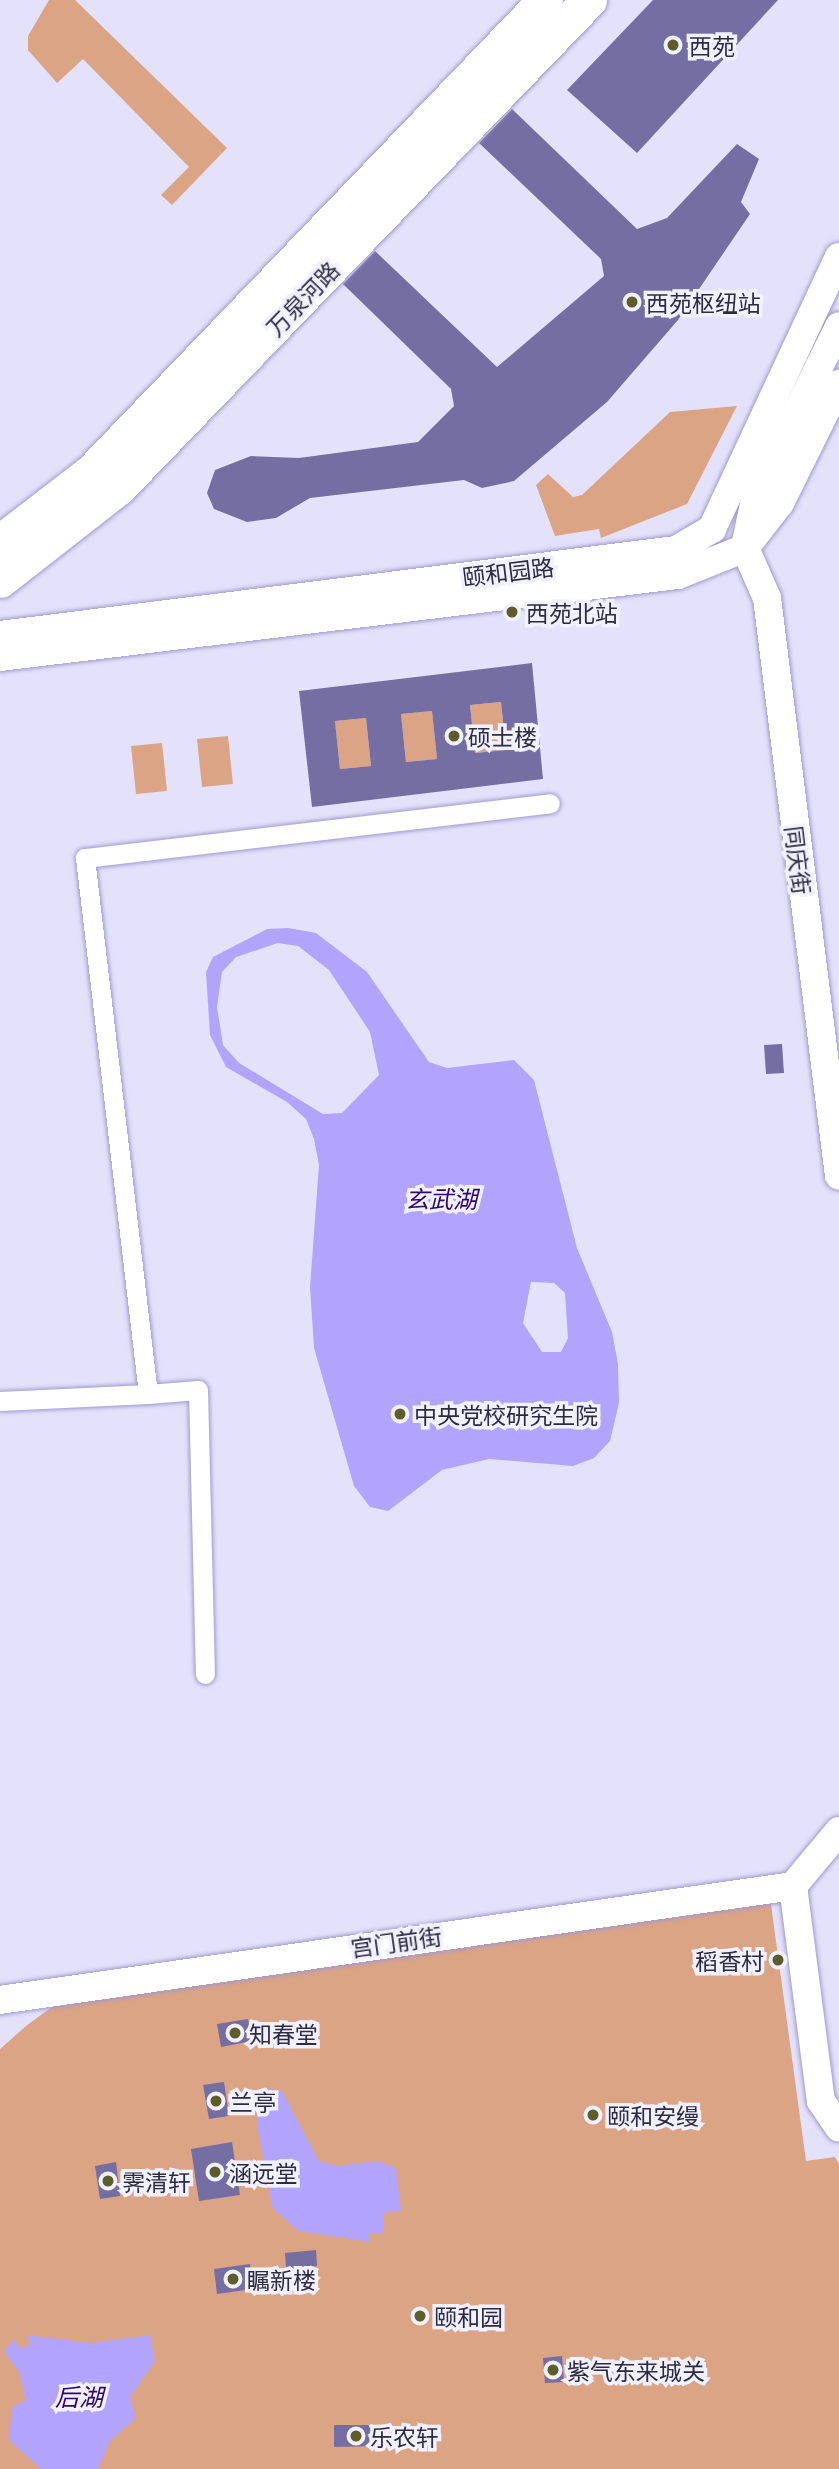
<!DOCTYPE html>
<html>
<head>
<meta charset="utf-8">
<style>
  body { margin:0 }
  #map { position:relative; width:839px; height:2469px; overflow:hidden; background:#e4e2fa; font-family:Literata,"Noto Sans SC",serif }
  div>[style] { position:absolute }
  .green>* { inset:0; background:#dba485 }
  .water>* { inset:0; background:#b2a4fd }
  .building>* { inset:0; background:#756ea3 }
  .roads { filter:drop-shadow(0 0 2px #a099d1) drop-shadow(0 0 2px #a099d1) }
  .street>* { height:19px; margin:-9.5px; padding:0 9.5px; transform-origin:9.5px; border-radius:9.5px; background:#fff }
  .secondary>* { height:28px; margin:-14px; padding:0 14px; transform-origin:14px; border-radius:14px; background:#fff }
  .highway>* { height:35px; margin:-17.5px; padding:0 17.5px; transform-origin:17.5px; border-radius:17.5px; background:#fff }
  .dots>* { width:19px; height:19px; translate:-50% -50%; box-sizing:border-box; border:4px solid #f1f0fd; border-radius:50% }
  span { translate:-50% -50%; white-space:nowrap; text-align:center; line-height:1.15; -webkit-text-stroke:7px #f1f0fd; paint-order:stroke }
  .poi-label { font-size:23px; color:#2d2a41 }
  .left { translate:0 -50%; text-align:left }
  .right { translate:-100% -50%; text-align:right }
  .street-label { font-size:23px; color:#2d2a41 }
  .water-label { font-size:24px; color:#300570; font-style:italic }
</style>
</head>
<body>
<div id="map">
  <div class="green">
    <i style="clip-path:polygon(49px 0,75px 0,227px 148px,172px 205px,161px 195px,189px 167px,83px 59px,57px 83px,28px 50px,28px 36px)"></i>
    <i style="clip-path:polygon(737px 406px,687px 504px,601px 538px,599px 529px,555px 536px,536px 485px,548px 474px,573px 497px,582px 495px,670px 412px)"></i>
    <i style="clip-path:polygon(501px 702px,506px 750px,475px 753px,470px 705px)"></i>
    <i style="clip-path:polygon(432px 711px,437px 759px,406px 762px,401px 714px)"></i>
    <i style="clip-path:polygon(366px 718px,371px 766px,340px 769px,335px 721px)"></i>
    <i style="clip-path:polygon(228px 736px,233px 784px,202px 787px,197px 739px)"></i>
    <i style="clip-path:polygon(162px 743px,167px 791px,136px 794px,131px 746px)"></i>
    <i style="clip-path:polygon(770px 1897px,806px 2161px,835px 2157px,839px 2164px,839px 2469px,0 2469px,0 2049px,26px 2026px,56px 2004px)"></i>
  </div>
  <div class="water">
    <i style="clip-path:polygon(evenodd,288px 928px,316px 933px,367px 972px,429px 1062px,447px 1068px,514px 1060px,534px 1080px,577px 1248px,612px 1332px,618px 1364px,619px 1403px,610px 1441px,594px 1458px,573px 1466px,489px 1459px,442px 1470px,388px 1511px,370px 1507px,354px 1486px,314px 1348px,310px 1287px,319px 1165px,314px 1139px,306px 1119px,287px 1102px,226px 1067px,210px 1035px,206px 972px,213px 957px,267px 929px,288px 928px,278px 943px,298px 946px,329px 970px,370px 1032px,379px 1075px,342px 1113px,323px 1114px,239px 1063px,223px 1045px,217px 1007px,222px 972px,236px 957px,278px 943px,288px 928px,531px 1282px,554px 1283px,565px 1293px,568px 1338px,561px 1352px,542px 1352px,523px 1323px,531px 1282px)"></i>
    <i style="clip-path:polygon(266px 2088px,282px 2091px,319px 2161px,336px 2166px,377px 2161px,396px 2168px,401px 2211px,383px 2213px,383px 2234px,370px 2234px,370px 2242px,298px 2231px,272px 2207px,257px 2123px,258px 2096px)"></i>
    <i style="clip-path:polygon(27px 2335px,91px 2343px,150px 2335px,155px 2361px,130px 2397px,136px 2418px,110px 2441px,98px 2469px,41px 2469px,9px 2440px,12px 2407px,26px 2400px,19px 2372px,4px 2351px,15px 2339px,19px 2348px,30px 2345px)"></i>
  </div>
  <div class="building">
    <i style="clip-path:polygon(653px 0,778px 0,637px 153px,567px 90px)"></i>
    <i style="clip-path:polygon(512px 109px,637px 229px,667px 218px,737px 144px,759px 159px,741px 202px,750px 214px,678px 320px,607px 402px,514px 481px,482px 488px,464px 480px,310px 498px,276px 518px,247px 522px,214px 509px,207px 493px,215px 470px,251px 456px,299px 458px,418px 442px,454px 406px,451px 389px,343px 284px,375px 251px,497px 367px,604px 276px,601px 259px,479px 143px)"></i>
    <i style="clip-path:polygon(evenodd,532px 663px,543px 779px,312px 807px,299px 691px,532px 663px,501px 702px,506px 750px,475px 753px,470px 705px,501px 702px,532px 663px,432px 711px,437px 759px,406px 762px,401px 714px,432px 711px,532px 663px,366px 718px,371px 766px,340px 769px,335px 721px,366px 718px)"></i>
    <i style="clip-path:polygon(782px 1044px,784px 1073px,766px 1074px,764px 1045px)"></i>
    <i style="clip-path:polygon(248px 2019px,252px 2041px,221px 2047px,217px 2024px)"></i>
    <i style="clip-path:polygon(224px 2082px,229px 2116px,209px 2119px,203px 2085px)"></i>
    <i style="clip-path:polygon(232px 2142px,240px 2195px,199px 2201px,191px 2149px)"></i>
    <i style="clip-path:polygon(116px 2162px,120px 2196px,100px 2199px,95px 2166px)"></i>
    <i style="clip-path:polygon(316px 2250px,317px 2266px,286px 2269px,285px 2253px)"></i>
    <i style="clip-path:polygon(250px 2264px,253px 2289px,217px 2294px,214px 2269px)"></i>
    <i style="clip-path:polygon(562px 2356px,564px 2382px,545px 2383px,543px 2358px)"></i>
    <i style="clip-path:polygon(334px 2425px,378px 2425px,379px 2446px,334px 2447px)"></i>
  </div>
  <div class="roads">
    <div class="street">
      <i style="left:148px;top:1394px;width:50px;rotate:-4.6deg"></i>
      <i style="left:198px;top:1390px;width:284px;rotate:88.6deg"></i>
      <i style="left:0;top:1401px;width:148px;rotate:-2.7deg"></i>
      <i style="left:148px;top:1394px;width:540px;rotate:-96.7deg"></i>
      <i style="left:85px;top:858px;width:468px;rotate:-6.7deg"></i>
    </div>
    <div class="secondary">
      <i style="left:746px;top:542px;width:48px;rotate:-78deg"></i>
      <i style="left:756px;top:495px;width:188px;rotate:-63.8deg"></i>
      <i style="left:745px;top:548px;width:55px;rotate:66.3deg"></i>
      <i style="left:767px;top:598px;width:582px;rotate:82.9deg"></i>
      <i style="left:0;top:635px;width:681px;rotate:-7.17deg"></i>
      <i style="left:676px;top:550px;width:42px;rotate:-30.3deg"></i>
      <i style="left:712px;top:529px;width:300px;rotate:-65deg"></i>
      <i style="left:0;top:657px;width:683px;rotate:-6.9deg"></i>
      <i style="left:678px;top:575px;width:72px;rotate:-21.9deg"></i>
      <i style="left:745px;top:548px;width:57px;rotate:-52.1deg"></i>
      <i style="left:780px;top:503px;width:133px;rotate:-63.6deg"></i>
      <i style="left:839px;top:1831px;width:72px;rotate:129.9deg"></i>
      <i style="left:793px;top:1886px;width:217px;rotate:82.6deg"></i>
      <i style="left:821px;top:2101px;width:32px;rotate:56deg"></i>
      <i style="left:0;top:2000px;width:801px;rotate:-8.18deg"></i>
    </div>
    <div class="highway">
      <i style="left:0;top:542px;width:115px;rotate:-37.6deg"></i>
      <i style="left:91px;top:472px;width:655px;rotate:-46.11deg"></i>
      <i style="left:0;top:580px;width:151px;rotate:-38deg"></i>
      <i style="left:119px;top:487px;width:677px;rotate:-46.02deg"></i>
    </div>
  </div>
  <div class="dots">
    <i style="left:673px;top:45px;background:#5c5d2a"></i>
    <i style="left:632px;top:302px;background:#5c5d2a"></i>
    <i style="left:512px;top:612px;background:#5c5d2a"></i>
    <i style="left:454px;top:736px;background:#5c5d2a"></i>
    <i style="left:400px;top:1414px;background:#5c5d2a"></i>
    <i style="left:778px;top:1960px;background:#5c5d2a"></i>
    <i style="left:235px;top:2033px;background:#5c5d2a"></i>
    <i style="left:216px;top:2101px;background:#5c5d2a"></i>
    <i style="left:593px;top:2115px;background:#5c5d2a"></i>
    <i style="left:215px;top:2172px;background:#5c5d2a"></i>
    <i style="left:108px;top:2181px;background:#5c5d2a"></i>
    <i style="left:233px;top:2279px;background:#5c5d2a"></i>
    <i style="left:420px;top:2316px;background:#5c5d2a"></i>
    <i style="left:553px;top:2370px;background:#5c5d2a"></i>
    <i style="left:356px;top:2436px;background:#5c5d2a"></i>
  </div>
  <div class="poi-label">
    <span class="left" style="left:689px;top:45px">西苑</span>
    <span class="left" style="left:646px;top:302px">西苑枢纽站</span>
    <span class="left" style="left:526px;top:612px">西苑北站</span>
    <span class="left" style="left:468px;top:736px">硕士楼</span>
    <span class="left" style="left:414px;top:1414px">中央党校研究生院</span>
    <span class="right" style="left:764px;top:1960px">稻香村</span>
    <span class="left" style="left:249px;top:2033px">知春堂</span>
    <span class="left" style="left:230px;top:2101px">兰亭</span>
    <span class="left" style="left:607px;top:2115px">颐和安缦</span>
    <span class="left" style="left:229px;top:2172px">涵远堂</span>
    <span class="left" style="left:122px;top:2181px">霁清轩</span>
    <span class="left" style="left:247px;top:2279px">瞩新楼</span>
    <span class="left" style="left:434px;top:2316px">颐和园</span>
    <span class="left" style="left:567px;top:2370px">紫气东来城关</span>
    <span class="left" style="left:370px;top:2436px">乐农轩</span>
  </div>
  <div class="street-label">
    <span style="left:302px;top:298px;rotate:-46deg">万泉河路</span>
    <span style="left:508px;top:571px;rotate:-7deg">颐和园路</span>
    <span style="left:799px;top:860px;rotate:83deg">同庆街</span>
    <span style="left:396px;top:1941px;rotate:-8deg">宫门前街</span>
  </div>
  <div class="water-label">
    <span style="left:441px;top:1198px">玄武湖</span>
    <span style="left:79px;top:2396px">后湖</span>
  </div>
</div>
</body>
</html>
